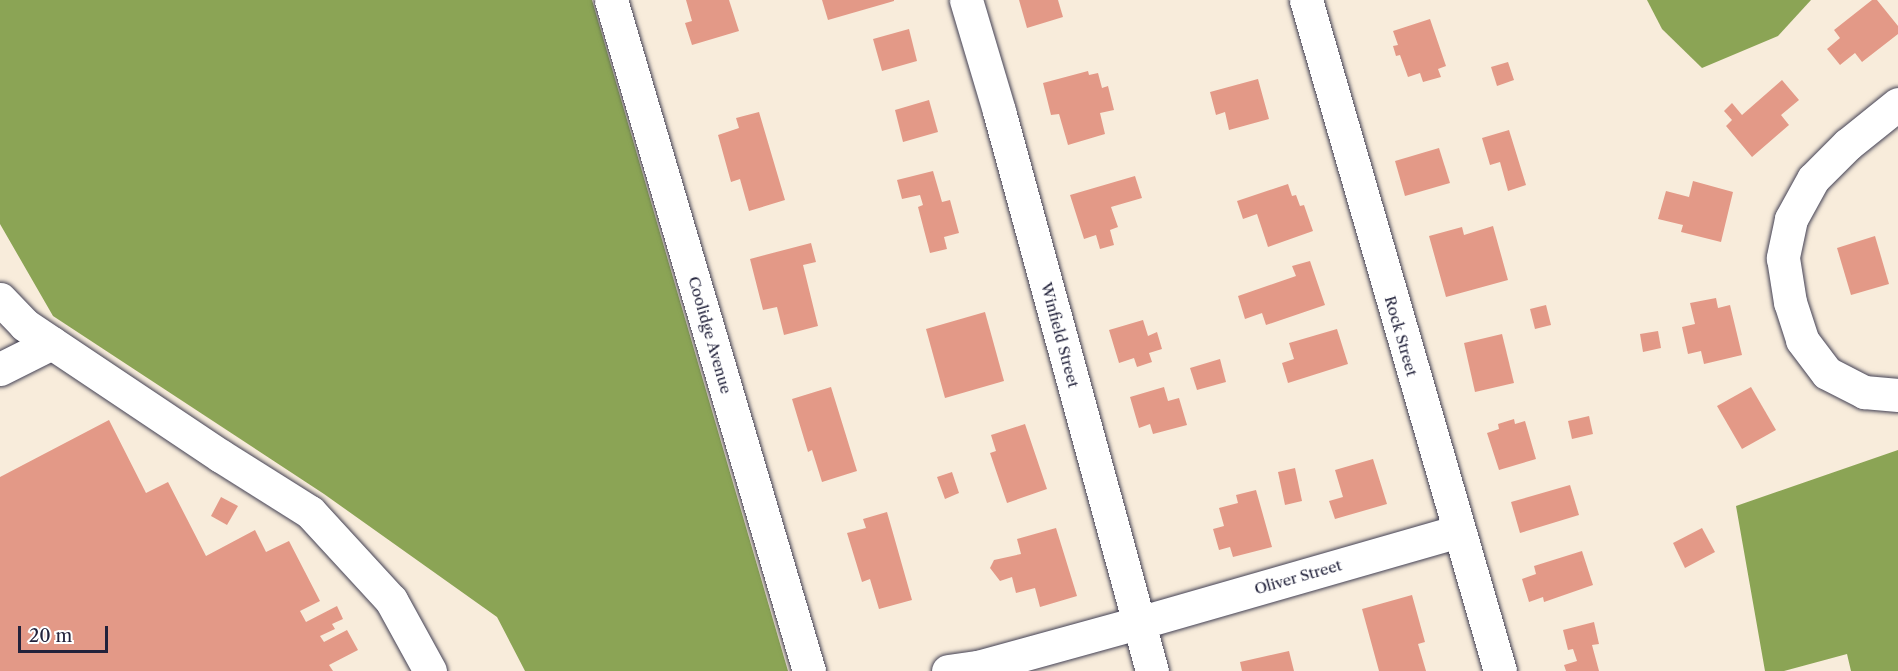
<!DOCTYPE html>
<html>
<head>
<meta charset="utf-8">
<style>
  body { margin:0 }
  #map { position:relative; width:1898px; height:671px; overflow:hidden; background:#f8ecdb; font-family:"Libre Caslon Text",serif }
  div>[style] { position:absolute }
  .forest>* { inset:0; background:#8ba455 }
  .building>* { inset:0; background:#e39987 }
  .roads { filter:drop-shadow(0 0 2px #424053) drop-shadow(0 0 2px #424053) }
  .minor>* { height:33px; margin:-16.5px; padding:0 16.5px; transform-origin:16.5px; border-radius:16.5px; background:#fff }
  span { translate:-50% -50%; white-space:nowrap; text-align:center; line-height:1.15; -webkit-text-stroke:5px #fff; paint-order:stroke }
  .street-label { font-size:15px; color:#22223b }
  .scale { position:absolute; left:18px; top:626px; width:90px; height:27px; box-sizing:border-box; border:3px solid #22223b; border-top:0; padding-left:8px; font-size:18px; line-height:21px; white-space:nowrap; color:#22223b; -webkit-text-stroke:4px #fff; paint-order:stroke }
</style>
</head>
<body>
<div id="map">
  <div class="forest">
    <i style="clip-path:polygon(0 0,592px 0,788px 671px,525px 671px,497px 617px,324px 494px,53px 316px,0 224px)"></i>
    <i style="clip-path:polygon(1647px 0,1811px 0,1778px 36px,1702px 68px,1662px 29px)"></i>
    <i style="clip-path:polygon(1898px 450px,1898px 671px,1851px 671px,1847px 654px,1784px 671px,1765px 671px,1736px 506px)"></i>
  </div>
  <div class="building">
    <i style="clip-path:polygon(686px 0,729px 0,739px 31px,692px 45px,685px 23px,692px 21px)"></i>
    <i style="clip-path:polygon(822px 0,894px 0,894px 1px,828px 20px)"></i>
    <i style="clip-path:polygon(1019px 0,1058px 0,1063px 17px,1027px 28px)"></i>
    <i style="clip-path:polygon(1872px 0,1877px 0,1898px 26px,1898px 34px,1862px 62px,1855px 53px,1840px 65px,1827px 49px,1840px 38px,1834px 30px)"></i>
    <i style="clip-path:polygon(1430px 19px,1446px 66px,1438px 69px,1441px 77px,1423px 82px,1420px 73px,1408px 77px,1400px 55px,1396px 56px,1393px 46px,1398px 45px,1393px 31px)"></i>
    <i style="clip-path:polygon(909px 29px,917px 61px,882px 71px,873px 39px)"></i>
    <i style="clip-path:polygon(1508px 62px,1514px 80px,1497px 86px,1491px 67px)"></i>
    <i style="clip-path:polygon(1088px 71px,1089px 75px,1098px 73px,1102px 88px,1108px 86px,1114px 110px,1100px 113px,1105px 134px,1068px 145px,1059px 114px,1051px 115px,1043px 83px)"></i>
    <i style="clip-path:polygon(1258px 79px,1269px 119px,1229px 130px,1225px 112px,1216px 115px,1210px 92px)"></i>
    <i style="clip-path:polygon(1782px 80px,1799px 100px,1781px 115px,1789px 125px,1752px 157px,1726px 126px,1732px 120px,1724px 111px,1732px 103px,1742px 115px)"></i>
    <i style="clip-path:polygon(929px 100px,938px 132px,903px 142px,895px 110px)"></i>
    <i style="clip-path:polygon(759px 112px,785px 200px,749px 211px,740px 179px,731px 182px,718px 135px,739px 128px,736px 118px)"></i>
    <i style="clip-path:polygon(1509px 130px,1526px 185px,1508px 191px,1500px 162px,1490px 165px,1482px 138px)"></i>
    <i style="clip-path:polygon(1439px 148px,1450px 183px,1405px 196px,1395px 161px)"></i>
    <i style="clip-path:polygon(933px 171px,942px 202px,950px 200px,959px 233px,944px 237px,947px 249px,930px 253px,918px 207px,923px 205px,920px 195px,902px 199px,897px 180px)"></i>
    <i style="clip-path:polygon(1135px 176px,1142px 198px,1111px 207px,1118px 227px,1110px 230px,1114px 245px,1100px 249px,1096px 235px,1084px 239px,1070px 195px)"></i>
    <i style="clip-path:polygon(1693px 181px,1733px 192px,1721px 242px,1681px 232px,1683px 225px,1658px 219px,1666px 191px,1689px 197px)"></i>
    <i style="clip-path:polygon(1288px 184px,1292px 196px,1296px 195px,1300px 206px,1304px 205px,1313px 231px,1268px 247px,1257px 214px,1243px 219px,1237px 201px)"></i>
    <i style="clip-path:polygon(1493px 226px,1508px 280px,1446px 297px,1429px 236px,1462px 227px,1464px 235px)"></i>
    <i style="clip-path:polygon(1875px 236px,1889px 284px,1851px 295px,1837px 248px)"></i>
    <i style="clip-path:polygon(811px 243px,816px 262px,803px 265px,818px 326px,784px 335px,777px 307px,763px 310px,750px 259px)"></i>
    <i style="clip-path:polygon(1310px 261px,1325px 305px,1266px 325px,1262px 313px,1245px 319px,1238px 296px,1296px 276px,1292px 266px)"></i>
    <i style="clip-path:polygon(1716px 298px,1718px 308px,1730px 305px,1742px 355px,1704px 364px,1701px 351px,1688px 354px,1682px 327px,1695px 324px,1690px 303px)"></i>
    <i style="clip-path:polygon(1546px 305px,1551px 325px,1535px 329px,1530px 309px)"></i>
    <i style="clip-path:polygon(985px 312px,1004px 381px,945px 398px,926px 329px)"></i>
    <i style="clip-path:polygon(1143px 320px,1148px 336px,1157px 332px,1162px 349px,1149px 353px,1152px 362px,1137px 367px,1134px 358px,1119px 363px,1109px 330px)"></i>
    <i style="clip-path:polygon(1337px 329px,1348px 364px,1288px 383px,1282px 363px,1294px 359px,1289px 343px)"></i>
    <i style="clip-path:polygon(1658px 331px,1661px 348px,1643px 352px,1640px 334px)"></i>
    <i style="clip-path:polygon(1502px 334px,1514px 383px,1475px 392px,1464px 343px)"></i>
    <i style="clip-path:polygon(1220px 359px,1226px 382px,1197px 390px,1190px 368px)"></i>
    <i style="clip-path:polygon(831px 387px,857px 471px,822px 482px,812px 450px,808px 452px,792px 399px)"></i>
    <i style="clip-path:polygon(1164px 387px,1168px 401px,1179px 398px,1187px 425px,1153px 434px,1150px 424px,1139px 428px,1130px 397px)"></i>
    <i style="clip-path:polygon(1751px 387px,1776px 430px,1742px 449px,1717px 406px)"></i>
    <i style="clip-path:polygon(1589px 416px,1593px 434px,1572px 439px,1568px 421px)"></i>
    <i style="clip-path:polygon(1514px 419px,1515px 424px,1525px 421px,1536px 459px,1499px 470px,1487px 433px,1499px 429px,1498px 424px)"></i>
    <i style="clip-path:polygon(109px 420px,146px 493px,168px 482px,206px 556px,255px 530px,266px 552px,289px 541px,320px 601px,300px 611px,306px 622px,337px 606px,343px 619px,332px 624px,335px 629px,320px 636px,324px 642px,347px 630px,358px 650px,329px 665px,333px 671px,0 671px,0 477px)"></i>
    <i style="clip-path:polygon(1025px 424px,1047px 489px,1007px 503px,990px 453px,996px 451px,991px 435px)"></i>
    <i style="clip-path:polygon(1373px 459px,1387px 504px,1335px 519px,1329px 501px,1343px 497px,1335px 470px)"></i>
    <i style="clip-path:polygon(1295px 468px,1302px 501px,1285px 505px,1278px 472px)"></i>
    <i style="clip-path:polygon(952px 472px,959px 493px,945px 499px,937px 477px)"></i>
    <i style="clip-path:polygon(1570px 485px,1579px 515px,1520px 533px,1511px 502px)"></i>
    <i style="clip-path:polygon(1256px 490px,1272px 547px,1233px 557px,1230px 547px,1219px 550px,1213px 529px,1224px 526px,1219px 508px,1238px 503px,1236px 495px)"></i>
    <i style="clip-path:polygon(221px 497px,238px 506px,227px 525px,211px 516px)"></i>
    <i style="clip-path:polygon(887px 512px,912px 600px,879px 609px,870px 579px,862px 582px,847px 533px,866px 528px,863px 519px)"></i>
    <i style="clip-path:polygon(1056px 528px,1077px 596px,1040px 607px,1035px 588px,1016px 593px,1012px 577px,1000px 581px,990px 568px,994px 560px,1021px 554px,1017px 539px)"></i>
    <i style="clip-path:polygon(1702px 528px,1715px 552px,1685px 568px,1673px 543px)"></i>
    <i style="clip-path:polygon(1582px 551px,1593px 585px,1544px 602px,1543px 597px,1529px 602px,1522px 579px,1536px 574px,1534px 566px)"></i>
    <i style="clip-path:polygon(1412px 595px,1425px 642px,1418px 644px,1426px 671px,1379px 671px,1362px 609px)"></i>
    <i style="clip-path:polygon(1594px 622px,1599px 644px,1592px 645px,1599px 671px,1566px 671px,1564px 665px,1577px 661px,1573px 649px,1568px 650px,1563px 630px)"></i>
    <i style="clip-path:polygon(1289px 651px,1294px 671px,1242px 671px,1240px 662px)"></i>
  </div>
  <div class="roads">
    <div class="minor">
      <i style="left:611px;top:0;width:700px;rotate:73.56deg"></i>
      <i style="left:966px;top:0;width:116px;rotate:73.4deg"></i>
      <i style="left:999px;top:111px;width:581px;rotate:74.72deg"></i>
      <i style="left:1306px;top:0;width:698px;rotate:73.87deg"></i>
      <i style="left:1898px;top:104px;width:64px;rotate:141.3deg"></i>
      <i style="left:1848px;top:144px;width:49px;rotate:135deg"></i>
      <i style="left:1813px;top:179px;width:46px;rotate:118.8deg"></i>
      <i style="left:1791px;top:219px;width:40px;rotate:102deg"></i>
      <i style="left:1783px;top:258px;width:45px;rotate:81deg"></i>
      <i style="left:1790px;top:302px;width:40px;rotate:72deg"></i>
      <i style="left:1802px;top:340px;width:41px;rotate:52.9deg"></i>
      <i style="left:1827px;top:373px;width:42px;rotate:27.2deg"></i>
      <i style="left:1864px;top:392px;width:34px;rotate:5deg"></i>
      <i style="left:0;top:299px;width:36px;rotate:46deg"></i>
      <i style="left:25px;top:325px;width:236px;rotate:33.8deg"></i>
      <i style="left:221px;top:456px;width:105px;rotate:32.2deg"></i>
      <i style="left:310px;top:512px;width:120px;rotate:47.4deg"></i>
      <i style="left:391px;top:600px;width:81px;rotate:61.2deg"></i>
      <i style="left:0;top:369px;width:58px;rotate:-26.6deg"></i>
      <i style="left:948px;top:671px;width:30px;rotate:-8deg"></i>
      <i style="left:978px;top:667px;width:166px;rotate:-15.4deg"></i>
      <i style="left:1138px;top:623px;width:333px;rotate:-16deg"></i>
    </div>
  </div>
  <div class="street-label">
    <span style="left:710px;top:335px;rotate:74deg">Coolidge Avenue</span>
    <span style="left:1060px;top:335px;rotate:75deg">Winfield Street</span>
    <span style="left:1401px;top:336px;rotate:74deg">Rock Street</span>
    <span style="left:1298px;top:577px;rotate:-16deg">Oliver Street</span>
  </div>
  <div class="scale">20 m</div>
</div>
</body>
</html>
